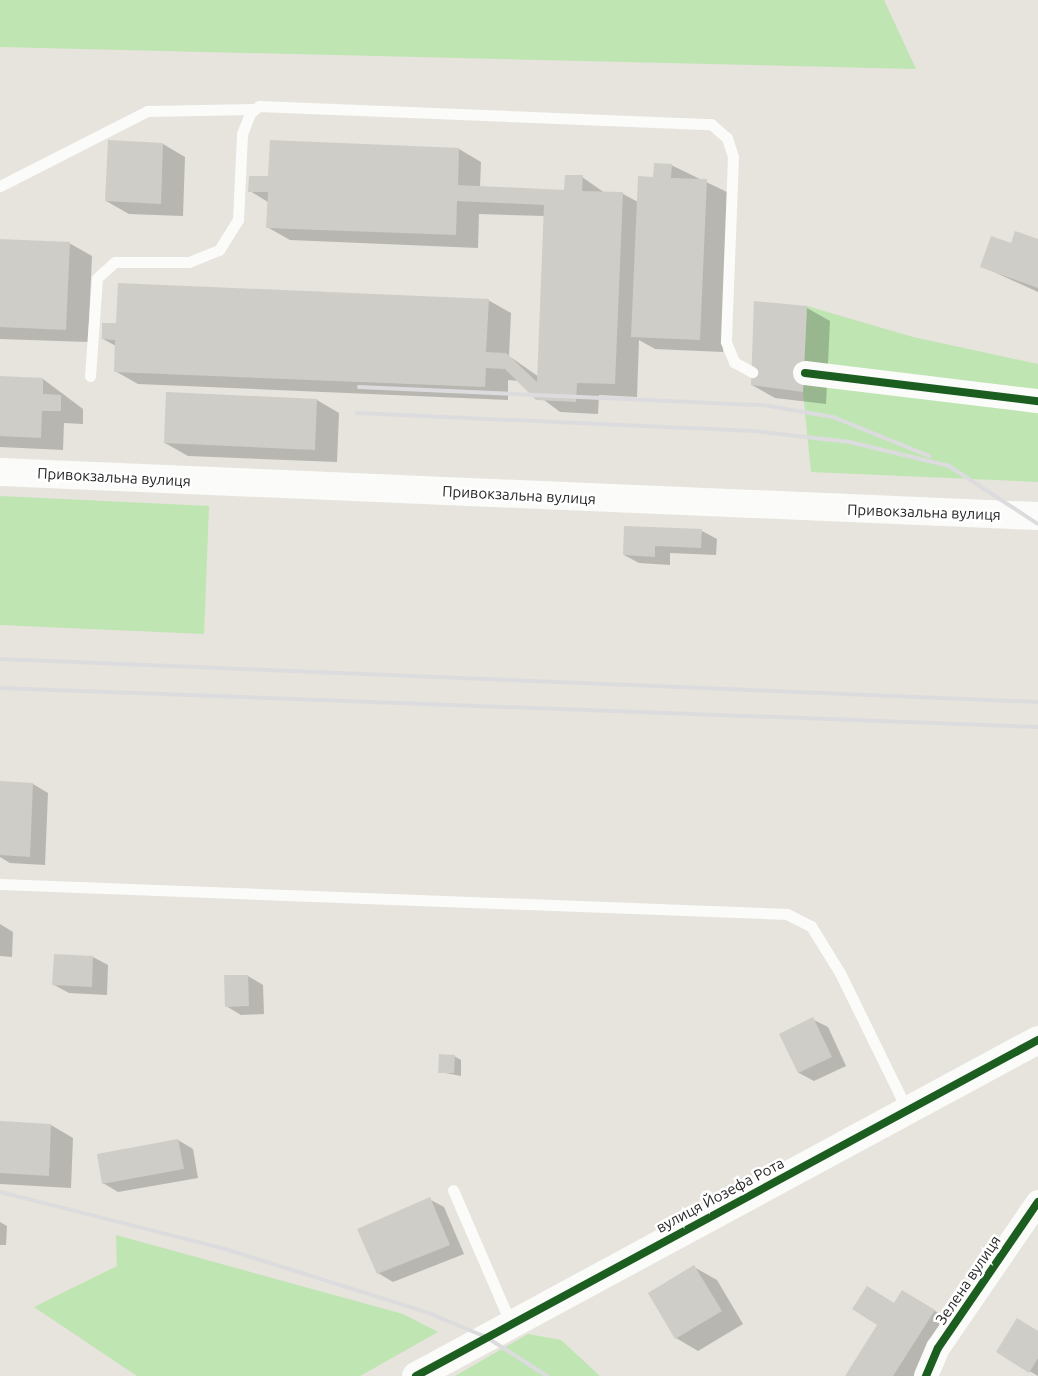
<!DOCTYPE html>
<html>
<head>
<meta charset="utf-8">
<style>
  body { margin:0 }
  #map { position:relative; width:1038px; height:1376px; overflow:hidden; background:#e6e4dc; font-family:Ubuntu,sans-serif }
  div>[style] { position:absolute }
  .green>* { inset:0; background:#bee5b2 }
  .shadow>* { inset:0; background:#0003 }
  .building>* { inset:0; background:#cfcdc7 }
  .service>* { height:11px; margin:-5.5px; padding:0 5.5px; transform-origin:5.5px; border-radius:5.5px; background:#fbfbfa }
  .minor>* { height:24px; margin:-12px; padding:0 12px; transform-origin:12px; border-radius:12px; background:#fbfbfa }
  .tertiary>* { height:28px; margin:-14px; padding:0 14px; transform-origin:14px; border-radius:14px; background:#fbfbfa }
  .secondary>* { height:28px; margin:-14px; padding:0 14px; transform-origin:14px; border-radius:14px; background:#fbfbfa }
  .rail>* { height:4px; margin:-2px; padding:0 2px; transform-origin:2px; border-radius:2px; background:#dcdcde }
  .cycleway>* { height:8px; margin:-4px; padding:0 4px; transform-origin:4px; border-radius:4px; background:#1b5e20 }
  span { translate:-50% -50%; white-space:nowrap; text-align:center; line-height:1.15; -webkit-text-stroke:5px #fff; paint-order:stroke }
  .street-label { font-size:15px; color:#272727 }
</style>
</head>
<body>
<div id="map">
  <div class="green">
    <i style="clip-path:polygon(0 0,884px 0,916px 69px,0 47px)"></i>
    <i style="clip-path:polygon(807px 306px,913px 337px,1038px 364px,1038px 482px,811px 472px,803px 392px)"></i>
    <i style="clip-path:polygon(0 496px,209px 506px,204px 634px,0 625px)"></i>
    <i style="clip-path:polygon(116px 1235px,403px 1314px,438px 1332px,360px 1376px,137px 1376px,34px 1307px,117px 1266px)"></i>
    <i style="clip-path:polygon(528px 1334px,561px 1340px,600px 1376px,455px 1376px)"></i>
  </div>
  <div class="shadow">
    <i style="clip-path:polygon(163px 144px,185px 157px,183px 216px,129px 214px,106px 201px)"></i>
    <i style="clip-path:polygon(459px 149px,481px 162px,480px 187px,565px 191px,582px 177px,605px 193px,623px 194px,638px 202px,654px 178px,671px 165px,729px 193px,723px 352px,655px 349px,639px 340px,637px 397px,599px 395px,598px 414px,560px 412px,519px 381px,508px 380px,508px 400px,138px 384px,115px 371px,116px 346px,103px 339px,488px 300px,511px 313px,509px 356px,539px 377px,545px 216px,479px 214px,478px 248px,290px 240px,267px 227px,268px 202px,250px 191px,269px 177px)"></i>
    <i style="clip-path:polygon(0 240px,69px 243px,92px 256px,88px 342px,0 339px)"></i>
    <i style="clip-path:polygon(1038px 240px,1038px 292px,981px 266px)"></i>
    <i style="clip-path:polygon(756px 303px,807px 308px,830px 321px,826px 404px,775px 398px,752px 385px)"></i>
    <i style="clip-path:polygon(0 377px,43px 379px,83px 409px,83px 424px,64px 423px,63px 450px,0 447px)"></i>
    <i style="clip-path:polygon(317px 400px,339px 413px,337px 462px,188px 456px,165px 443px)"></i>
    <i style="clip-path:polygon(702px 531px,717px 539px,716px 555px,670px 553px,670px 565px,639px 563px,624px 555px)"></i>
    <i style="clip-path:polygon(0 783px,33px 784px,48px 793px,45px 865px,10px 863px,0 857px)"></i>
    <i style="clip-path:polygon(0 924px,13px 932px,12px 957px,0 956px)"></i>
    <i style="clip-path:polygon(93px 957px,108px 965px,107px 995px,69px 993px,54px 985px)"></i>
    <i style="clip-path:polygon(248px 976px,263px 985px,264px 1014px,241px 1015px,226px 1006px,226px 977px)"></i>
    <i style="clip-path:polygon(812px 1019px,828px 1027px,846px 1066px,814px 1081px,799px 1073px,781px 1034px)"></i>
    <i style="clip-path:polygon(454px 1056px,461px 1060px,461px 1076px,440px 1072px)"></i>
    <i style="clip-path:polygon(0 1122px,51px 1125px,73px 1138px,71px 1188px,0 1184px)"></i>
    <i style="clip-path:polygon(178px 1140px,193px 1149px,198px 1178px,118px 1192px,103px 1183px)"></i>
    <i style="clip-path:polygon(429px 1199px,444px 1207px,464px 1254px,393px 1282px,378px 1273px)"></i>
    <i style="clip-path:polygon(0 1222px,7px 1226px,6px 1245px,0 1245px)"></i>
    <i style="clip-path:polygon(694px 1267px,717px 1280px,743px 1324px,698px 1351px,676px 1338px)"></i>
    <i style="clip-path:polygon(867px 1287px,895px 1304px,925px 1305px,956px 1324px,924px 1376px,847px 1376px,879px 1324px)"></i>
    <i style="clip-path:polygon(1038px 1332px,1038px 1376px,997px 1352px)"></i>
  </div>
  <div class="building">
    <i style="clip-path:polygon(108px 140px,163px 143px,161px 204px,105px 201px)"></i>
    <i style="clip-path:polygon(270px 140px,459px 148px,458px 185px,564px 190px,565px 175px,583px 175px,582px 191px,623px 192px,615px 384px,577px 383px,576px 402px,536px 400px,505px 369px,486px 368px,485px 387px,114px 372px,115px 340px,102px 339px,102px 323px,116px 323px,118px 283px,489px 299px,486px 352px,506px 353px,537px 382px,544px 205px,457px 201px,456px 235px,266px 228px,268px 192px,248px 192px,249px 176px,268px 176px)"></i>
    <i style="clip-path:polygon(654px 163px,672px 164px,671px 178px,707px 179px,700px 340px,631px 337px,638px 176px,653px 177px)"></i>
    <i style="clip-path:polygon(1015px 231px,1038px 239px,1038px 288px,980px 267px,991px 236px,1011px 243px)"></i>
    <i style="clip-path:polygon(0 239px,70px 242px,66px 330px,0 327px)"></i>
    <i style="clip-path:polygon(754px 301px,807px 306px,803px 392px,751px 385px)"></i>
    <i style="clip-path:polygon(0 376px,43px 378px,43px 394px,61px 395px,61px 411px,42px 411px,41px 438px,0 436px)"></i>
    <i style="clip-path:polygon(166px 392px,317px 399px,315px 450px,164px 443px)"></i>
    <i style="clip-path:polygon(624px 526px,702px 529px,701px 548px,655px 546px,655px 557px,623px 555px)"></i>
    <i style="clip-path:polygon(0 781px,33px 783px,30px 857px,0 855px)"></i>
    <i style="clip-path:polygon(54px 954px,93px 956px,92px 987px,52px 985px)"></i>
    <i style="clip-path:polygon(224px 975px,248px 975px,249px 1006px,225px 1007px)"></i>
    <i style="clip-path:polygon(813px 1017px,832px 1057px,798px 1073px,779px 1034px)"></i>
    <i style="clip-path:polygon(439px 1054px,455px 1055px,454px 1073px,438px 1073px)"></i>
    <i style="clip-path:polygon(0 1121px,51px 1124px,49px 1176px,0 1173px)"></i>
    <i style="clip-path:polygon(178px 1139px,184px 1169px,102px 1184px,97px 1154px)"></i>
    <i style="clip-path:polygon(430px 1197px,450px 1245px,377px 1274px,357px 1229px)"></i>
    <i style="clip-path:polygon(694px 1265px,722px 1311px,675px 1339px,648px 1293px)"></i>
    <i style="clip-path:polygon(867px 1286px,894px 1303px,902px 1290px,935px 1310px,893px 1376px,845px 1376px,877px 1325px,852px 1309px)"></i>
    <i style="clip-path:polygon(1017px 1318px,1038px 1331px,1038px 1358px,1029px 1373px,996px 1352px)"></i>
  </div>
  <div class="service">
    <i style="left:0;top:186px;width:165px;rotate:-27deg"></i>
    <i style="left:147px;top:111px;width:107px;rotate:-1.1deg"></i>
    <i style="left:90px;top:376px;width:98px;rotate:-85.9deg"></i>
    <i style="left:97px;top:278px;width:24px;rotate:-42deg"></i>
    <i style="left:115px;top:262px;width:74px"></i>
    <i style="left:189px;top:262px;width:32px;rotate:-22deg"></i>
    <i style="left:219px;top:250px;width:36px;rotate:-58deg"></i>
    <i style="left:238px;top:220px;width:86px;rotate:-87.3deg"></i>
    <i style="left:242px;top:134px;width:22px;rotate:-69deg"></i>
    <i style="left:250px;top:113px;width:11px;rotate:-38deg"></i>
    <i style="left:259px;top:106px;width:452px;rotate:2.3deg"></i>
    <i style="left:711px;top:124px;width:21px;rotate:41deg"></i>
    <i style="left:727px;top:138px;width:20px;rotate:72deg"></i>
    <i style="left:733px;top:157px;width:185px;rotate:92.2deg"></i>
    <i style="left:726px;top:342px;width:22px;rotate:68deg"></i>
    <i style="left:734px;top:362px;width:21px;rotate:29deg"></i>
    <i style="left:0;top:884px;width:788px;rotate:2.18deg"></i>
    <i style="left:787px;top:914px;width:27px;rotate:27deg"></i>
    <i style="left:811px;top:926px;width:55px;rotate:58.3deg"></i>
    <i style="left:840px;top:973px;width:153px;rotate:63.9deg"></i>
    <i style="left:453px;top:1190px;width:144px;rotate:66.6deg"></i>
  </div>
  <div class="minor">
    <i style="left:805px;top:373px;width:235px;rotate:6.9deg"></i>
    <i style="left:926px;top:1376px;width:30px;rotate:-67deg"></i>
    <i style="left:938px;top:1348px;width:177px;rotate:-55.6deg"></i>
  </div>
  <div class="tertiary">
    <i style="left:416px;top:1376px;width:707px;rotate:-28.38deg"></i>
  </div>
  <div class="secondary">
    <i style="left:0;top:472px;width:1039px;rotate:2.43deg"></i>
  </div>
  <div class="rail">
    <i style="left:359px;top:387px;width:404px;rotate:2.6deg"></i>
    <i style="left:763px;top:405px;width:71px;rotate:9.7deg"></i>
    <i style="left:833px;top:417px;width:104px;rotate:22.1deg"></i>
    <i style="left:357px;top:413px;width:397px;rotate:2.6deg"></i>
    <i style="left:754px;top:431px;width:97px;rotate:6.5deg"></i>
    <i style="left:850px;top:442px;width:102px;rotate:13.6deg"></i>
    <i style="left:949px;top:466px;width:106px;rotate:33.1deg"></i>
    <i style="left:0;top:659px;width:1039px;rotate:2.37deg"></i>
    <i style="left:0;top:688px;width:1039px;rotate:2.15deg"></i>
    <i style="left:0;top:1192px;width:232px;rotate:14.2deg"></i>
    <i style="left:225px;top:1249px;width:211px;rotate:17.4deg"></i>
    <i style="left:426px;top:1312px;width:65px;rotate:22.6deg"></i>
    <i style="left:486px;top:1337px;width:72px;rotate:32.6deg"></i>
  </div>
  <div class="cycleway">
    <i style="left:805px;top:373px;width:235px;rotate:6.9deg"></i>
    <i style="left:416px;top:1376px;width:707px;rotate:-28.38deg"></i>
    <i style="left:926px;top:1376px;width:30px;rotate:-67deg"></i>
    <i style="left:938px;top:1348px;width:177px;rotate:-55.6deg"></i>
  </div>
  <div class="street-label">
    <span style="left:114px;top:477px;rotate:3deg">Привокзальна вулиця</span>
    <span style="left:519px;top:495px;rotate:3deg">Привокзальна вулиця</span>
    <span style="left:924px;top:512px;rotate:2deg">Привокзальна вулиця</span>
    <span style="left:720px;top:1195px;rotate:-28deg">вулиця Йозефа Рота</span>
    <span style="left:968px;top:1280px;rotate:-56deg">Зелена вулиця</span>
  </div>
</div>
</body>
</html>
